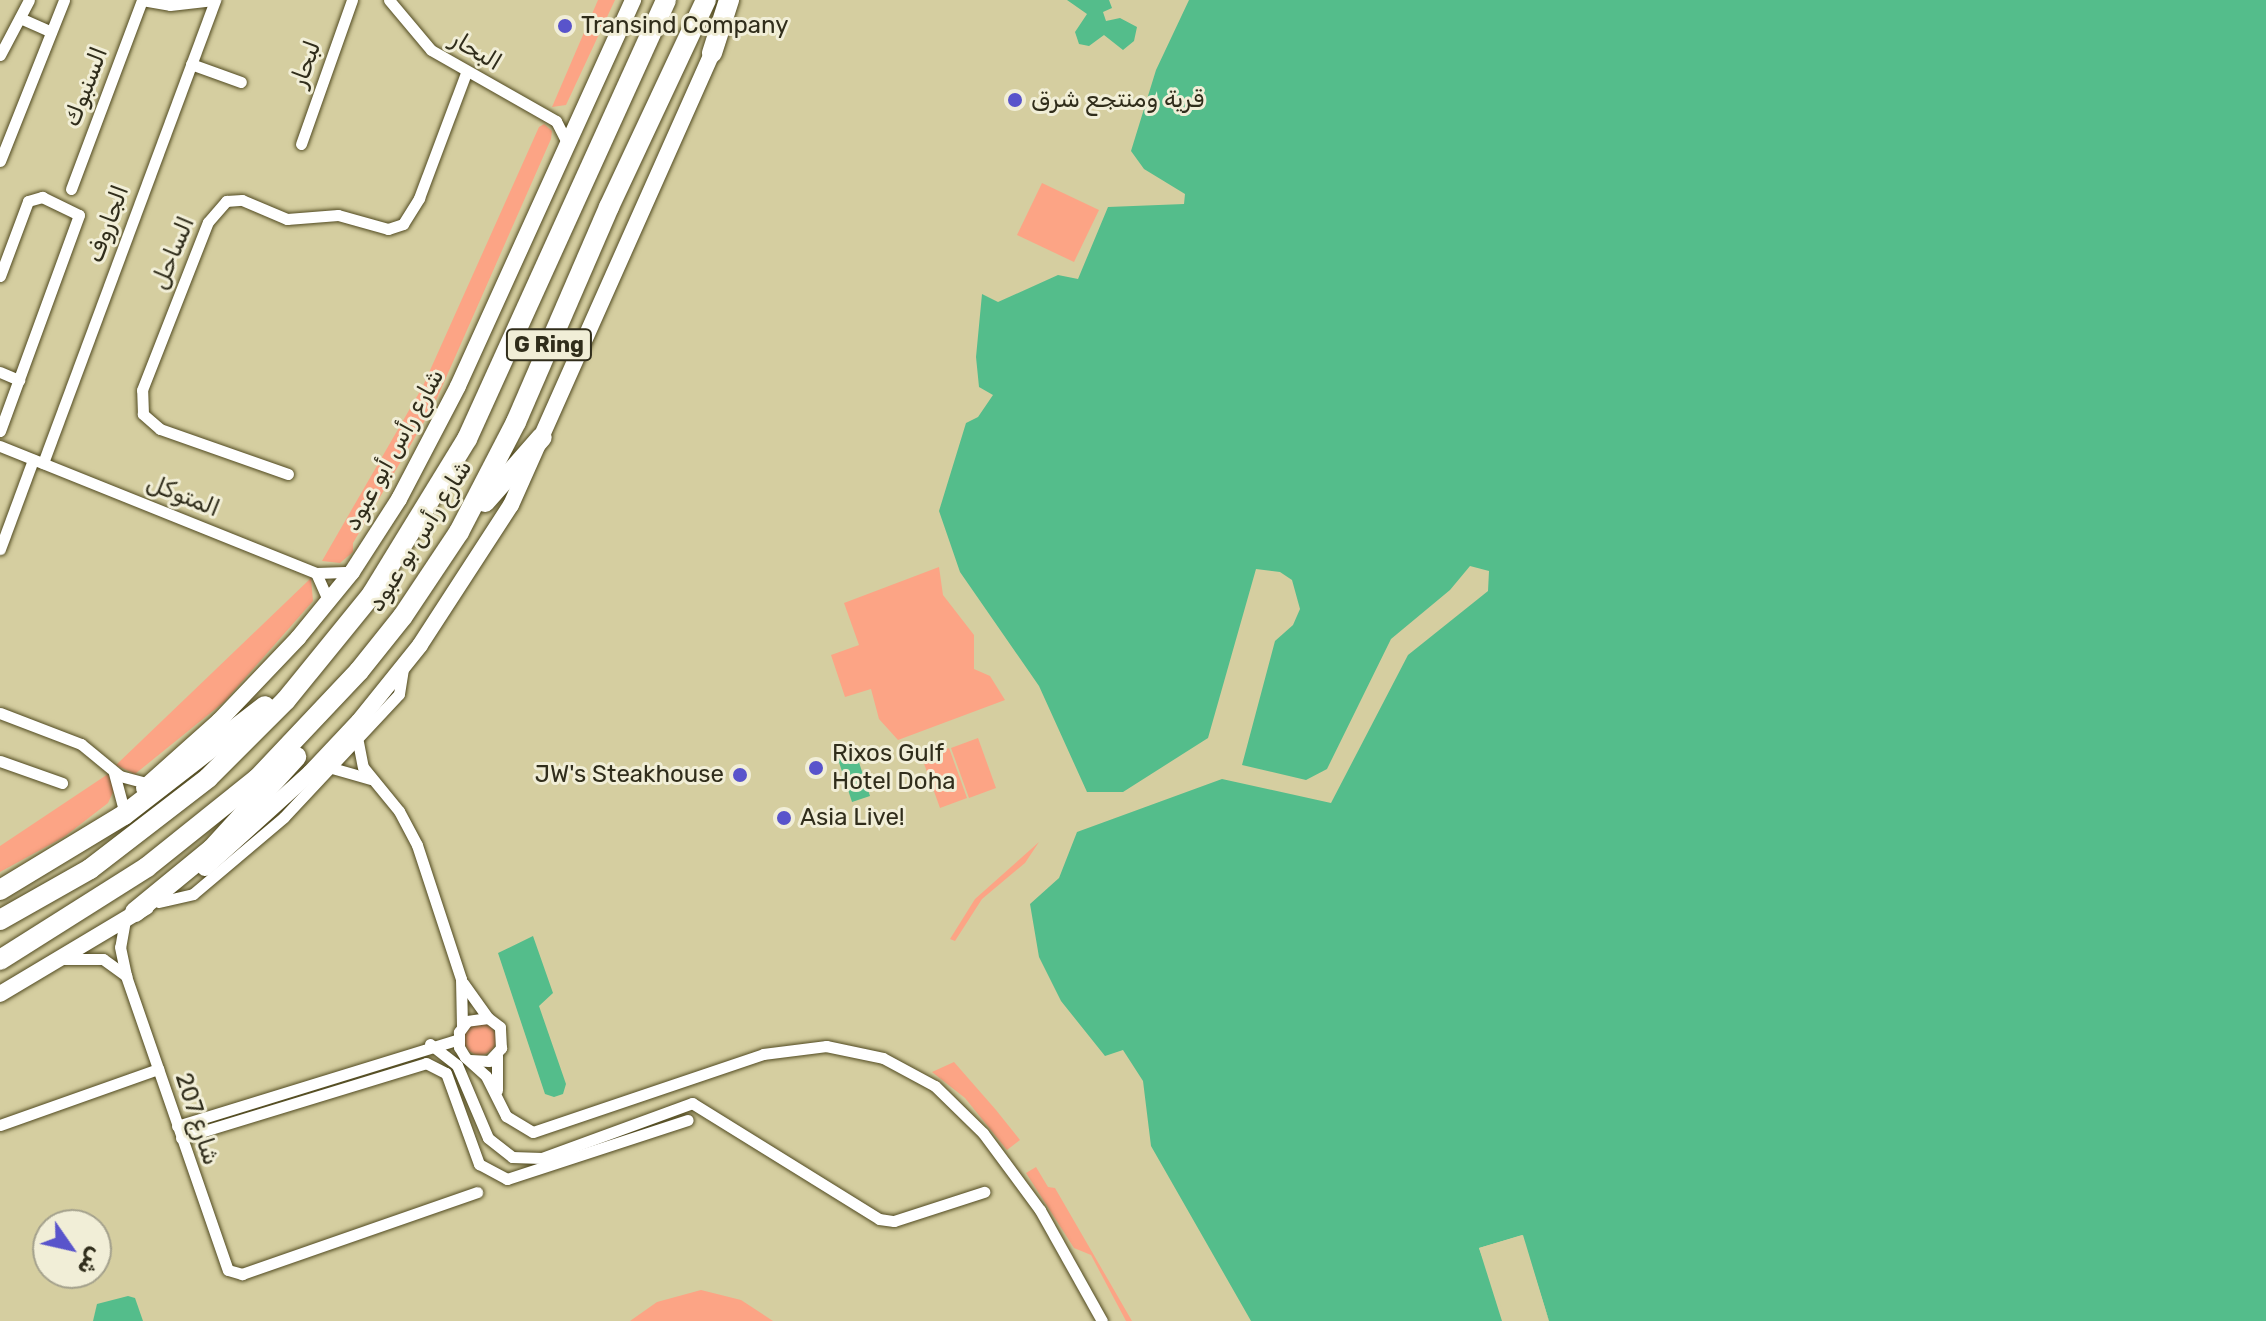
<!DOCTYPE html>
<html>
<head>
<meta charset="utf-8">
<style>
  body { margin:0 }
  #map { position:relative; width:2266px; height:1321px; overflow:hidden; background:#d5cea0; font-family:Rubik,"Noto Naskh Arabic",sans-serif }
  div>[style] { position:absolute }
  .green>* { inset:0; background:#fca485 }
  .round { border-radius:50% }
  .water>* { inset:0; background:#54bd8b }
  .pier>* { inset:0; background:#d5cea0 }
  .roads { filter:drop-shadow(0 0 2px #514a20) drop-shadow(0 0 2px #514a20) }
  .street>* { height:11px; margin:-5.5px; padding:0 5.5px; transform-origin:5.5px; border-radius:5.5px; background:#fff }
  .secondary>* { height:16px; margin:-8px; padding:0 8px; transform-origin:8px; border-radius:8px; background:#fff }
  .highway>* { height:20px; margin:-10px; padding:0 10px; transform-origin:10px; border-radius:10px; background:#fff }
  .dots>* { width:22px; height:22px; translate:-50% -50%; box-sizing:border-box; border:4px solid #f1eed7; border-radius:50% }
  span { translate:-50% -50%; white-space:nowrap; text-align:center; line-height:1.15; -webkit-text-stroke:6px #f1eed7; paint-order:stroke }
  .shield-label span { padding:2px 6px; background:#f1eed7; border:2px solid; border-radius:6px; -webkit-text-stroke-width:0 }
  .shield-label { font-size:22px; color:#302d1b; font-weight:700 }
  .poi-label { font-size:24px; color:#302d1b }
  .left { translate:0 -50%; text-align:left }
  .right { translate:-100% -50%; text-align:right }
  .street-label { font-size:24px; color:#302d1b }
  .north { position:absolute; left:32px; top:1209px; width:80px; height:80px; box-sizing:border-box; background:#f1eed7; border:2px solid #a4a18c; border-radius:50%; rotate:124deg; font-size:22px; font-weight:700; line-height:32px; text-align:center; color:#302d1b }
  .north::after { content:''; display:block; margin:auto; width:28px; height:36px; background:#5954cb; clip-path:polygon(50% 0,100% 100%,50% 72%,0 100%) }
</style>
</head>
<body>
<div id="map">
  <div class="green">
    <i style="clip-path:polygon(598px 0,615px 0,566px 105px,552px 107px)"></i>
    <i style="clip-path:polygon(544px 124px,552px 131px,551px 139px,434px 405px,353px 543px,353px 552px,340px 563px,322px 561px,423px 386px,539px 127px)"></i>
    <i style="clip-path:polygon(1042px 183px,1099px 210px,1074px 262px,1017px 235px)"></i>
    <i style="clip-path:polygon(939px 567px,943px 595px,974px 635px,974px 669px,990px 676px,1005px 700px,898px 740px,879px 719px,871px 689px,845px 697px,831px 655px,859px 645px,844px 603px)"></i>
    <i style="clip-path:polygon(311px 578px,313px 601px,224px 702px,135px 774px,116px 765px)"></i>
    <i style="clip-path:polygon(978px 738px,996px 788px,969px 798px,951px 748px)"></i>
    <i style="clip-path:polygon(949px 748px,967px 798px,940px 808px,922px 758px)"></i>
    <i style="clip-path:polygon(108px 774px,114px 790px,108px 803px,64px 837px,0 872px,0 846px)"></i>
    <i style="clip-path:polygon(1039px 842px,1025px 863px,982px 899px,955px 941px,950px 939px,975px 899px)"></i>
    <i class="round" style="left:464px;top:1023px;width:32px;height:32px"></i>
    <i style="clip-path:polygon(954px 1062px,996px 1110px,1020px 1140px,1007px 1150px,965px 1098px,932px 1072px)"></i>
    <i style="clip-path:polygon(1036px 1167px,1048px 1187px,1055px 1188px,1132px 1321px,1126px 1321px,1091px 1255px,1074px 1248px,1026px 1173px)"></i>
    <i style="clip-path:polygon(701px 1290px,741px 1300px,773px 1321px,630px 1321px,657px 1302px)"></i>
  </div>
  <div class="water">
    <i style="clip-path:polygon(1067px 0,1109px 0,1112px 8px,1103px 12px,1106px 21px,1120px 18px,1137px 27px,1134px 41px,1123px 50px,1104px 35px,1089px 46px,1079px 44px,1075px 32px,1087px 14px)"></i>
    <i style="clip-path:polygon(1189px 0,2266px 0,2266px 1321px,1549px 1321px,1522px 1235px,1479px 1248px,1502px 1321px,1251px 1321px,1151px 1146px,1143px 1081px,1123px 1050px,1105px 1056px,1061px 1001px,1039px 957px,1030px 904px,1059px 878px,1077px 832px,1222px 779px,1331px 803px,1408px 655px,1488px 591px,1489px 571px,1470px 566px,1450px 590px,1391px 639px,1327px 769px,1306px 780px,1242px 765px,1275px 641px,1293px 625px,1300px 609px,1292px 580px,1280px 572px,1256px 569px,1208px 738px,1123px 792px,1087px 792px,1039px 686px,960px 572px,939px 511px,966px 423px,978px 417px,993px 395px,979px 387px,976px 357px,982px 294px,998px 302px,1058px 275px,1078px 279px,1108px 207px,1184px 204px,1185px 194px,1144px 169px,1131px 151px,1156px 70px)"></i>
    <i style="clip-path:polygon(853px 744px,870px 796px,852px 802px,835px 750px)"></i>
    <i style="clip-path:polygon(533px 936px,553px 993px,539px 1006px,566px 1084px,563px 1094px,554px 1097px,545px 1094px,498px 953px)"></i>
    <i style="clip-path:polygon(128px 1296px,135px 1298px,143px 1321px,93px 1321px,97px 1304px)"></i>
  </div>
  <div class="pier">
    <i style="clip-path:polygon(1523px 1235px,1549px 1321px,1520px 1240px,1484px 1251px,1506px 1321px,1479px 1248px)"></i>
  </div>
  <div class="roads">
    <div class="street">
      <i style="left:142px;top:0;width:28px;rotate:10deg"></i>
      <i style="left:170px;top:5px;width:44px;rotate:-6.5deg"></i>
      <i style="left:389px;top:0;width:65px;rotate:50deg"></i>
      <i style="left:431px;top:50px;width:144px;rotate:29.6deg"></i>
      <i style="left:556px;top:121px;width:25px;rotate:63deg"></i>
      <i style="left:20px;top:18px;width:34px;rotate:24deg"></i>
      <i style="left:0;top:55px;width:62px;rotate:-62.2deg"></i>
      <i style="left:191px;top:64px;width:53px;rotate:19.8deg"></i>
      <i style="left:301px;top:144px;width:153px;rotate:-70.5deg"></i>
      <i style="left:0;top:161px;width:173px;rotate:-68.3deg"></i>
      <i style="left:71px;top:189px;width:202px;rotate:-69.4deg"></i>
      <i style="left:0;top:276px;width:80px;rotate:-69.5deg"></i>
      <i style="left:28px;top:201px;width:15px;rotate:-16deg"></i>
      <i style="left:42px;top:197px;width:41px;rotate:25.9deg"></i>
      <i style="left:79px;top:215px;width:230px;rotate:110.1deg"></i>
      <i style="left:0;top:372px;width:21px;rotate:23deg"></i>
      <i style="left:0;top:446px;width:341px;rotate:21.9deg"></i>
      <i style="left:316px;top:573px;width:36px;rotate:-2deg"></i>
      <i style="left:43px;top:463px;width:494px;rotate:-69.6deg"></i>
      <i style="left:288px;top:474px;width:136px;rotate:-160.6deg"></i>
      <i style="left:160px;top:429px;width:23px;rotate:-139deg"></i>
      <i style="left:143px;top:414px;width:24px;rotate:-92deg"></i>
      <i style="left:142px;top:390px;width:180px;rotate:-68.6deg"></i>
      <i style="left:208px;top:222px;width:28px;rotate:-49deg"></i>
      <i style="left:226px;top:201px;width:16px;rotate:-4deg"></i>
      <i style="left:242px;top:200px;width:49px;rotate:22.9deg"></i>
      <i style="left:287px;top:219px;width:51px;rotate:-4.5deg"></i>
      <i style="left:338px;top:215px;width:52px;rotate:15.6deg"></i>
      <i style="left:388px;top:229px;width:16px;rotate:-18deg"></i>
      <i style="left:403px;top:224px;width:31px;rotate:-58deg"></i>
      <i style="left:419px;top:198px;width:134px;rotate:-69.4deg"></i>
      <i style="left:0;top:549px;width:95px;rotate:-69.7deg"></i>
      <i style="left:316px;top:573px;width:32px;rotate:66deg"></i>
      <i style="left:0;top:713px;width:87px;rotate:20.9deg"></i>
      <i style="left:81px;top:744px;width:50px;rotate:39.4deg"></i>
      <i style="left:120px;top:776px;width:31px;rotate:15deg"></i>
      <i style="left:358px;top:742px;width:25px;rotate:79deg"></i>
      <i style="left:363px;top:767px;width:57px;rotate:50.7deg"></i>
      <i style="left:399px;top:811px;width:38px;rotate:62deg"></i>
      <i style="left:417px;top:845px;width:141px;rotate:71.8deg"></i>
      <i style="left:461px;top:979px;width:47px;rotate:88.8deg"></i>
      <i style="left:0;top:761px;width:66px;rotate:19.5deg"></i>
      <i style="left:332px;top:768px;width:40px;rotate:16deg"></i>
      <i style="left:114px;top:773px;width:34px;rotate:75deg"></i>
      <i style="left:159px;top:902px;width:35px;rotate:-13deg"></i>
      <i style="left:193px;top:894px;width:119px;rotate:-40.2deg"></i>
      <i style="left:284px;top:817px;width:168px;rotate:-46.9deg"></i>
      <i style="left:399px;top:694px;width:30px;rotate:-81deg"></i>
      <i style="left:125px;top:920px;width:27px;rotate:100deg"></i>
      <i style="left:120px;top:947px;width:30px;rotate:78deg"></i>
      <i style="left:126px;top:976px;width:311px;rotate:70.9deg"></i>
      <i style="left:228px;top:1270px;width:15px;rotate:16deg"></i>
      <i style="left:242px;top:1274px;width:249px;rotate:-19.2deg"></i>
      <i style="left:64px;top:959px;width:39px"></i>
      <i style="left:103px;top:959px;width:29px;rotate:36deg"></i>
      <i style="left:463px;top:983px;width:43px;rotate:54.5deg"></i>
      <i style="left:430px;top:1044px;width:34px;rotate:38deg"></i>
      <i style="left:457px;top:1065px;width:79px;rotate:67deg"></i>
      <i style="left:488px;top:1138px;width:31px;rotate:38deg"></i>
      <i style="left:512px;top:1157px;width:30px;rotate:2deg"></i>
      <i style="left:542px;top:1158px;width:160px;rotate:-20.1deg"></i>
      <i style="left:692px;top:1103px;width:220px;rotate:31.8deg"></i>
      <i style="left:879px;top:1219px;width:15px;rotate:8deg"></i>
      <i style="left:894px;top:1221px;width:95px;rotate:-17.9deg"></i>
      <i style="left:497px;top:1055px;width:35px;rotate:90deg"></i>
      <i style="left:470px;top:1060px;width:19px;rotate:3deg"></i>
      <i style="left:489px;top:1061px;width:18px;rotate:-47deg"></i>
      <i style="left:501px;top:1048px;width:21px;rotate:-93deg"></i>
      <i style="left:500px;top:1027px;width:15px;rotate:-143deg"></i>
      <i style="left:488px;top:1018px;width:21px;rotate:172deg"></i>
      <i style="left:467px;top:1021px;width:14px;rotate:126deg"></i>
      <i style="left:459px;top:1032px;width:15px;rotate:90deg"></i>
      <i style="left:459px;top:1047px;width:12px;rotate:59deg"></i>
      <i style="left:465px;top:1057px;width:28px;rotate:42deg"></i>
      <i style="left:486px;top:1076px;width:45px;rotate:63.4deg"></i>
      <i style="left:506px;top:1116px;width:31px;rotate:31deg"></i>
      <i style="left:533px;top:1132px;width:243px;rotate:-18.7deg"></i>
      <i style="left:763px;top:1054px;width:64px;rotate:-7.2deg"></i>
      <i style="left:826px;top:1046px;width:58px;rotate:11.9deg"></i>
      <i style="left:883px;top:1058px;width:59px;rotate:28.3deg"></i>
      <i style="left:935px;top:1086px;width:67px;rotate:44.4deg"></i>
      <i style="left:983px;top:1133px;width:96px;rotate:53.5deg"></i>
      <i style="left:1040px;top:1210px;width:127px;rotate:60.8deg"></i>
      <i style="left:0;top:1125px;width:168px;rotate:-19.5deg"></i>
      <i style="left:177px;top:1126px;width:293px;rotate:-17.1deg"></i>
      <i style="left:181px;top:1138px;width:256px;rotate:-17deg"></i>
      <i style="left:426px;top:1063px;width:22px;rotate:27deg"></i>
      <i style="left:446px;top:1073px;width:97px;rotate:70.1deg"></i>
      <i style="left:479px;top:1164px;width:32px;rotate:28deg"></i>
      <i style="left:507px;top:1179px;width:190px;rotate:-18.1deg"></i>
    </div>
    <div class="secondary">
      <i style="left:144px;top:788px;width:101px;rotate:-41.8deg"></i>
      <i style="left:219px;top:721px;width:115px;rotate:-46.4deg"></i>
      <i style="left:298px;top:638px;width:85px;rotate:-50.7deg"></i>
      <i style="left:352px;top:572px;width:87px;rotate:-57.2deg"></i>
      <i style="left:399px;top:499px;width:127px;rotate:-62.4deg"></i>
      <i style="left:458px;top:386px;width:424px;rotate:-65.6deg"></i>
      <i style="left:205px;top:868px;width:142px;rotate:-42.1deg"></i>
      <i style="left:310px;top:773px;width:71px;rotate:-46.7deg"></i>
      <i style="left:359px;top:721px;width:97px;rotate:-51.2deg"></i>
      <i style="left:420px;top:645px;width:167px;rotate:-57deg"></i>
      <i style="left:511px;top:505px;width:507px;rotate:-66.01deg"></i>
      <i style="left:0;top:994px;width:170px;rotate:-30.8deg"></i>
    </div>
    <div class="highway">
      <i style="left:712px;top:53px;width:56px;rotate:-72.2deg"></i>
      <i style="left:485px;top:502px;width:86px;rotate:-48.8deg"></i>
      <i style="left:0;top:890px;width:145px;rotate:-31.2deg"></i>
      <i style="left:124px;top:815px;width:178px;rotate:-37.7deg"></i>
      <i style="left:135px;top:912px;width:99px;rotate:-39.3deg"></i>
      <i style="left:212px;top:849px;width:125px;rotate:-47.6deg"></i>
      <i style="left:0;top:920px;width:103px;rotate:-29.5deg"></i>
      <i style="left:90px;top:869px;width:149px;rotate:-37.6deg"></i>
      <i style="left:208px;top:778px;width:110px;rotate:-45deg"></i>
      <i style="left:286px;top:700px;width:136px;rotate:-50.9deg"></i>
      <i style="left:372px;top:594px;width:182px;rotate:-58.5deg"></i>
      <i style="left:467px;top:439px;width:482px;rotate:-65.6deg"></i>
      <i style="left:0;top:960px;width:174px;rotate:-32.3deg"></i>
      <i style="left:147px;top:867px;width:141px;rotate:-38.7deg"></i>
      <i style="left:257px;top:779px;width:149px;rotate:-46.6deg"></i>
      <i style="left:359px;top:671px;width:70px;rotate:-51.3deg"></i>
      <i style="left:403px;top:616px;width:101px;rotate:-56.3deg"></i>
      <i style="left:459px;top:532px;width:124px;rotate:-62.6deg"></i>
      <i style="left:516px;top:422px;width:234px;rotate:-66.6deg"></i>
      <i style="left:609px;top:207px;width:229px;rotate:-64.9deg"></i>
    </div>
  </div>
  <div class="dots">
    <i style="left:565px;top:26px;background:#5954cb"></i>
    <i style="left:1015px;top:100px;background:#5954cb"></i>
    <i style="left:816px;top:768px;background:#5954cb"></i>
    <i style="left:740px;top:775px;background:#5954cb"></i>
    <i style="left:784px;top:818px;background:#5954cb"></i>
  </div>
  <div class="shield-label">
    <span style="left:549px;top:345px">G Ring</span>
  </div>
  <div class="poi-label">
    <span class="left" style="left:581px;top:26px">Transind Company</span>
    <span class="left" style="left:1031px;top:100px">قرية ومنتجع شرق</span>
    <span class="left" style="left:832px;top:768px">Rixos Gulf<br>Hotel Doha</span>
    <span class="right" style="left:724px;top:775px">JW's Steakhouse</span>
    <span class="left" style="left:800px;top:818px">Asia Live!</span>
  </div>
  <div class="street-label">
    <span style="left:476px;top:51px;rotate:31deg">البحار</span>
    <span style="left:306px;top:64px;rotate:-70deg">لبحار</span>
    <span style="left:86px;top:87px;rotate:-69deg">السنبوك</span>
    <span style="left:108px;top:224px;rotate:-70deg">الجاروف</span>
    <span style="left:173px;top:253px;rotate:-67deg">الساحل</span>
    <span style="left:394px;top:450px;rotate:-61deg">شارع رأس أبو عبود</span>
    <span style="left:183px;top:496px;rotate:22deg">المتوكل</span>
    <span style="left:420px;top:536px;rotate:-58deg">شارع رأس بو عبود</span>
    <span style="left:197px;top:1119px;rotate:72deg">شارع 207</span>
  </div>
  <div class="north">ش</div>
</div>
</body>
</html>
